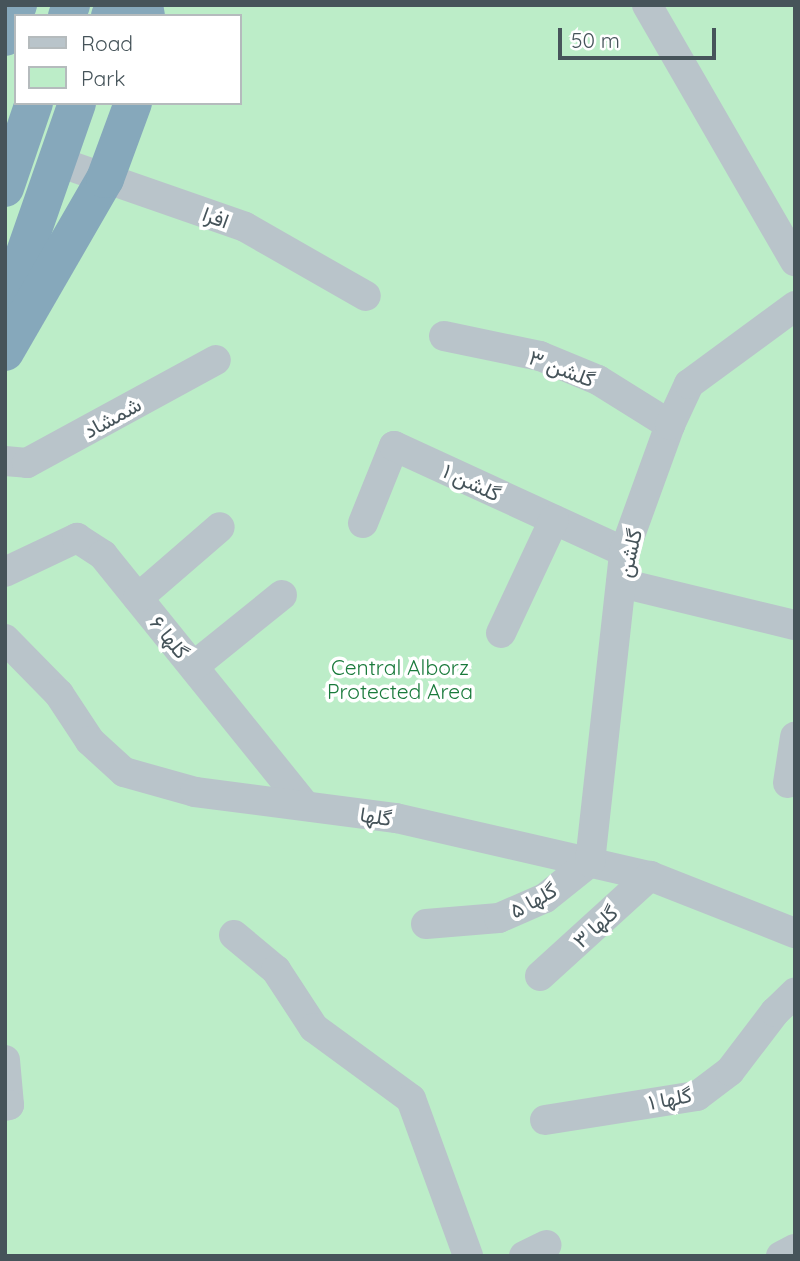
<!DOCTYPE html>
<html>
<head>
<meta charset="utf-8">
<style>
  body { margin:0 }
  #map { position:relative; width:800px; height:1261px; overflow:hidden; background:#f0edee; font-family:Quicksand,Vazirmatn,sans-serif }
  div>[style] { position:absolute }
  .green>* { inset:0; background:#bcedc8 }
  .minor>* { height:30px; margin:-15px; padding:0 15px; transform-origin:15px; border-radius:15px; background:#b9c4ca }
  .highway>* { height:38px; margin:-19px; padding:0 19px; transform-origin:19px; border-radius:19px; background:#86a8bb }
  span { translate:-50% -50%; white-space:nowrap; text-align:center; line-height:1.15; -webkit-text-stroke:7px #fff; paint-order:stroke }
  .street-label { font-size:21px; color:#46545a }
  .park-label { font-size:21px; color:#197a3b }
  .frame { position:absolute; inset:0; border:7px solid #46545a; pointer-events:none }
  .legend { position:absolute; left:14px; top:14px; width:228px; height:91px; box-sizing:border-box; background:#fff; border:2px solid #b5bbbd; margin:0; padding:9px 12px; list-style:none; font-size:21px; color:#46545a }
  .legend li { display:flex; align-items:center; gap:14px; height:35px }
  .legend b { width:35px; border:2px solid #b5bbbd }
  .scale { position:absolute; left:558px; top:28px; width:158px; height:32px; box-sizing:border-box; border:4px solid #46545a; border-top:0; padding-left:9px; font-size:21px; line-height:24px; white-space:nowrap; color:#46545a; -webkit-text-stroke:5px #fff; paint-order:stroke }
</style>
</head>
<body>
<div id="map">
  <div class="green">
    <i style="clip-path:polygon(evenodd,5px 5px,795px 5px,795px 1256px,5px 1256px,5px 5px,16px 16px,240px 16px,240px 103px,16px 103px,16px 16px)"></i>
  </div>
  <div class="minor">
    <i style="left:647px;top:5px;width:296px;rotate:60deg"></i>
    <i style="left:56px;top:161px;width:200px;rotate:19.2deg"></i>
    <i style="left:245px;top:227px;width:139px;rotate:29.7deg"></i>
    <i style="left:444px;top:336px;width:98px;rotate:11.8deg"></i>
    <i style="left:540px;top:356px;width:63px;rotate:22.5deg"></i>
    <i style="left:598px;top:380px;width:85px;rotate:32deg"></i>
    <i style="left:5px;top:461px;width:22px;rotate:5deg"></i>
    <i style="left:27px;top:463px;width:215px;rotate:-28.6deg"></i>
    <i style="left:363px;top:523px;width:83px;rotate:-68.1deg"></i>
    <i style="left:394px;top:446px;width:253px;rotate:24.7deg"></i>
    <i style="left:5px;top:572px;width:80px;rotate:-25.3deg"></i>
    <i style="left:77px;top:538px;width:31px;rotate:33deg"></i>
    <i style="left:103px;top:555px;width:321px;rotate:51.1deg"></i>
    <i style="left:621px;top:583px;width:179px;rotate:13.6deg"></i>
    <i style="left:138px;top:598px;width:108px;rotate:-40.9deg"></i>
    <i style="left:501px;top:633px;width:125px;rotate:-64.9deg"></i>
    <i style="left:5px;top:639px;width:77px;rotate:45.5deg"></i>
    <i style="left:59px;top:694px;width:56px;rotate:56.6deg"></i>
    <i style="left:90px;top:741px;width:46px;rotate:42.4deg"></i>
    <i style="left:124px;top:772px;width:74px;rotate:15.7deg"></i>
    <i style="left:195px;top:792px;width:203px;rotate:7.4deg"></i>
    <i style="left:396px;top:818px;width:261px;rotate:12.9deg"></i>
    <i style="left:650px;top:876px;width:156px;rotate:21.5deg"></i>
    <i style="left:194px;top:666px;width:113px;rotate:-38.9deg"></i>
    <i style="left:788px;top:783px;width:47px;rotate:-81.3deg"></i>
    <i style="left:426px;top:924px;width:73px;rotate:-4.7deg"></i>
    <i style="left:499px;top:918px;width:50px;rotate:-23.5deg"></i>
    <i style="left:545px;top:898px;width:58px;rotate:-38.7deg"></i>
    <i style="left:590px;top:862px;width:312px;rotate:-83.7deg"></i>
    <i style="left:624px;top:552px;width:135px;rotate:-70.1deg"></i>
    <i style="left:670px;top:425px;width:45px;rotate:-65.1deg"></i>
    <i style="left:689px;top:384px;width:132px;rotate:-36.3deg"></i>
    <i style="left:234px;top:935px;width:55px;rotate:39.8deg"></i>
    <i style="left:276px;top:970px;width:69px;rotate:56.8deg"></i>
    <i style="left:314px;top:1028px;width:120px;rotate:36.2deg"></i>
    <i style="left:411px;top:1099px;width:167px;rotate:70deg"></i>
    <i style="left:540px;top:976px;width:149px;rotate:-42.3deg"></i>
    <i style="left:5px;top:1060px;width:45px;rotate:84.9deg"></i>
    <i style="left:9px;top:1105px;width:4px;rotate:166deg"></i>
    <i style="left:545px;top:1120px;width:154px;rotate:-9deg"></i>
    <i style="left:697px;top:1096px;width:41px;rotate:-37.1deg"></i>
    <i style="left:730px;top:1071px;width:74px;rotate:-52.7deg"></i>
    <i style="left:775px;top:1012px;width:28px;rotate:-44deg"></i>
    <i style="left:524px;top:1256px;width:25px;rotate:-26deg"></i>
    <i style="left:781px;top:1256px;width:16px;rotate:-27deg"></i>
  </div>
  <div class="highway">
    <i style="left:144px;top:5px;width:11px;rotate:80deg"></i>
    <i style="left:67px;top:16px;width:12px;rotate:-70deg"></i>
    <i style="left:110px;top:16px;width:12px;rotate:-70deg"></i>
    <i style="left:5px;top:37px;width:35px;rotate:-68deg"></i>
    <i style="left:5px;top:188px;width:90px;rotate:-71.2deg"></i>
    <i style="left:5px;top:310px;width:219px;rotate:-70.8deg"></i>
    <i style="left:5px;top:352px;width:200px;rotate:-60deg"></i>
    <i style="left:105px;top:179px;width:81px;rotate:-69.8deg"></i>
  </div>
  <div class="street-label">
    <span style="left:216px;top:217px;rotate:20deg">افرا</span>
    <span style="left:562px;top:368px;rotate:21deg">گلشن ۳</span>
    <span style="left:112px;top:417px;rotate:-29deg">شمشاد</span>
    <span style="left:472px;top:482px;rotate:25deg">گلشن ۱</span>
    <span style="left:629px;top:553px;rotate:-77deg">گلشن</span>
    <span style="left:170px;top:637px;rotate:51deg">گلها ۶</span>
    <span style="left:376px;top:816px;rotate:9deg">گلها</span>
    <span style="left:533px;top:900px;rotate:-29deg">گلها ۵</span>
    <span style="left:595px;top:926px;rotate:-42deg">گلها ۳</span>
    <span style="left:670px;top:1098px;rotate:-11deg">گلها ۱</span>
  </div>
  <div class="park-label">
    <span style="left:400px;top:679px">Central Alborz<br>Protected Area</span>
  </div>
  <div class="frame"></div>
  <ul class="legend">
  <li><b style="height:9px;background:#b9c4ca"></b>Road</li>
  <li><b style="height:19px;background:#bcedc8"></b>Park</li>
  </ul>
  <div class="scale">50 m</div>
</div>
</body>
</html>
